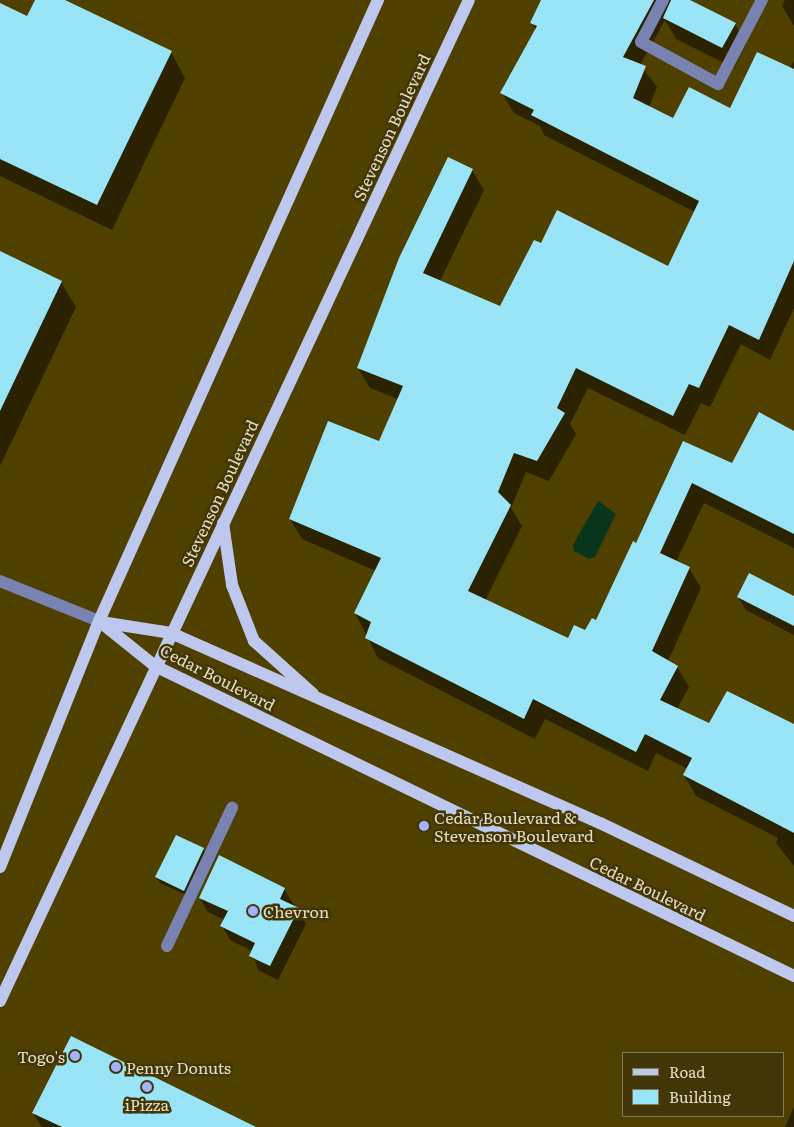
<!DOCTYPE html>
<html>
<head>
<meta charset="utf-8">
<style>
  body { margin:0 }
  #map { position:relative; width:794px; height:1127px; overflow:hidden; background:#4f4000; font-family:Literata,serif }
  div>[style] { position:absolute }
  .water>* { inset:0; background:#09351d }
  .shadow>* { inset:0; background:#0007 }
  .building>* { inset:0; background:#99e5f7 }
  .minor>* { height:12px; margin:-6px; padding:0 6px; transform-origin:6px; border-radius:6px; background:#7983b2 }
  .major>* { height:12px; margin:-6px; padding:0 6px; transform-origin:6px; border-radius:6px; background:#bec7ee }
  .dots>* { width:14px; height:14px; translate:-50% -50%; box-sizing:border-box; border:2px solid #423608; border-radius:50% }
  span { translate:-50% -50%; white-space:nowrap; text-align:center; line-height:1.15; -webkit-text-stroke:5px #423608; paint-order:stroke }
  .street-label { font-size:16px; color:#e5dec1 }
  .poi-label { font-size:16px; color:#e5dec1 }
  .left { translate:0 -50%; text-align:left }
  .right { translate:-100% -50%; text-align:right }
  .legend { position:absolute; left:622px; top:1052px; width:162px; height:65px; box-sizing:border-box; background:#423608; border:1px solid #837952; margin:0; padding:6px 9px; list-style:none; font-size:15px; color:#e5dec1 }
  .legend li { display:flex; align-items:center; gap:10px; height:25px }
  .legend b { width:25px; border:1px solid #837952 }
</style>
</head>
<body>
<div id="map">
  <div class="water">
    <i style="clip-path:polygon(598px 501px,616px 514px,595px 557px,589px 559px,574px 551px,573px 545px)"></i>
  </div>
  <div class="shadow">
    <i style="clip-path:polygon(36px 0,62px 0,171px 52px,185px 78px,112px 230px,0 176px,0 5px,28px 18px)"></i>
    <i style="clip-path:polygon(543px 0,687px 0,735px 24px,746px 44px,734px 68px,676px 39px,665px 20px,640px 65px,657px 87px,649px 107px,674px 119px,731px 110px,790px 68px,794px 61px,794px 308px,770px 360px,741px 344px,710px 407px,701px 403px,685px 435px,588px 388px,570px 424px,576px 434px,549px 481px,526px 472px,511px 508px,522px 526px,485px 601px,568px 639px,585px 632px,596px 622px,637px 544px,684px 443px,732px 465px,794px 431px,794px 548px,704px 503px,676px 562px,689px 568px,701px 588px,668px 661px,677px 667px,689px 687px,677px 709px,709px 724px,794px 726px,794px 866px,776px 843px,778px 838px,696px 796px,684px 775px,688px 769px,656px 753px,648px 771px,545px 719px,535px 739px,378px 658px,355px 613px,376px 571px,302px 539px,290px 519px,380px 443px,398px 399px,370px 388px,358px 368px,472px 170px,484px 190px,440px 281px,501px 307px,541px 244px,668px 267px,695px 212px,544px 135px,540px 126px,514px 113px,502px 93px,536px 30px,532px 23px)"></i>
    <i style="clip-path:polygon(785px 0,794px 0,794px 26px,782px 6px)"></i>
    <i style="clip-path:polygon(0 253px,61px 282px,76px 307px,0 466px)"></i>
    <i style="clip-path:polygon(738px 597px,794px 597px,794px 635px,746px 610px)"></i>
    <i style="clip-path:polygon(203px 849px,207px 856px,188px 896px,160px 883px,156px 877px)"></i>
    <i style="clip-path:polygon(284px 889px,306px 924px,278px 980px,258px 970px,252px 951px,230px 940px,222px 926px,225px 920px,208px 912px,200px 898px)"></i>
    <i style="clip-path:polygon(794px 1107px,794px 1127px,785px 1127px)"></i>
    <i style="clip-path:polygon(33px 1113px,253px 1127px,42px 1127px)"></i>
  </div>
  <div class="building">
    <i style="clip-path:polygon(35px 0,65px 0,172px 51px,97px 205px,0 159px,0 3px,27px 16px)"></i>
    <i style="clip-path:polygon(541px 0,654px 0,623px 57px,646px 66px,633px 98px,673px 118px,689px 87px,730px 108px,757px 52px,794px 69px,794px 261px,759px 340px,729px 325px,699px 388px,689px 384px,673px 416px,576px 368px,557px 408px,565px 413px,537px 461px,514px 453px,498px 492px,511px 505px,468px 591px,568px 638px,574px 625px,585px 630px,592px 618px,596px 620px,633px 541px,636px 543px,683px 441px,732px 463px,759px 412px,794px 431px,794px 534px,692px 483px,660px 553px,690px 567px,652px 651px,678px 666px,660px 700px,709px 723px,727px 691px,794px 724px,794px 833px,683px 775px,692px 758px,645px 734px,636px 752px,533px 699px,524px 719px,365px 638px,371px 622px,354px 613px,381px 558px,289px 519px,328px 421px,379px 441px,403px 386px,357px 368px,399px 258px,448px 157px,473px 169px,423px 273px,500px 306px,534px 240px,541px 243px,557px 210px,668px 266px,699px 201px,531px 115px,534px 110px,500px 93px,537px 26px,530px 23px)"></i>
    <i style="clip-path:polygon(671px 0,690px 0,736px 23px,722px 48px,663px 18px)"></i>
    <i style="clip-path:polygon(0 251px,62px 281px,0 411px)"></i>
    <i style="clip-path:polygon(749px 573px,794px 596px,794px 626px,737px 597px)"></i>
    <i style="clip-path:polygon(176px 835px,204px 848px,184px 891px,155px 877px)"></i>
    <i style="clip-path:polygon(219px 855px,285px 888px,280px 899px,299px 908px,270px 966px,249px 956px,255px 943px,220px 926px,228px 911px,199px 898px)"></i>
    <i style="clip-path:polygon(71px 1036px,256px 1127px,62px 1127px,32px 1113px)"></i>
  </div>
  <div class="minor">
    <i style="left:663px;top:0;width:47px;rotate:117.6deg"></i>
    <i style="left:641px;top:42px;width:88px;rotate:28.6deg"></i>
    <i style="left:718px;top:84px;width:95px;rotate:-62.4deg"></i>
    <i style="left:0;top:581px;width:107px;rotate:22deg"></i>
    <i style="left:167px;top:946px;width:153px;rotate:-64.8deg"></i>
  </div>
  <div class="major">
    <i style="left:223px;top:523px;width:63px;rotate:81.7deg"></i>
    <i style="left:232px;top:585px;width:60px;rotate:68.6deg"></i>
    <i style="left:254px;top:641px;width:79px;rotate:41.9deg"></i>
    <i style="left:99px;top:621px;width:72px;rotate:38.8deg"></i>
    <i style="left:155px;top:666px;width:710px;rotate:25.88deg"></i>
    <i style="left:101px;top:622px;width:71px;rotate:8.9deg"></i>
    <i style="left:171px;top:633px;width:469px;rotate:23.9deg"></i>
    <i style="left:600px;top:823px;width:215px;rotate:25.6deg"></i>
    <i style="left:0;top:867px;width:265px;rotate:-68.1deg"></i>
    <i style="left:99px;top:621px;width:681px;rotate:-65.81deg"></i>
    <i style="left:0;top:1001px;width:1105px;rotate:-64.9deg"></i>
  </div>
  <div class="dots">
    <i style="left:424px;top:826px;background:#a3b2fd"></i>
    <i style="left:253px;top:911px;background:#a3b2fd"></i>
    <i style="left:75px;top:1056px;background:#a3b2fd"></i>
    <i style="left:116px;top:1067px;background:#a3b2fd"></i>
    <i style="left:147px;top:1087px;background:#a3b2fd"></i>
  </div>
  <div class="street-label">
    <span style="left:391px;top:127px;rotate:-65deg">Stevenson Boulevard</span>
    <span style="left:219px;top:493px;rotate:-65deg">Stevenson Boulevard</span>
    <span style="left:218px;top:677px;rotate:27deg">Cedar Boulevard</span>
    <span style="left:648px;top:888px;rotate:26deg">Cedar Boulevard</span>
  </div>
  <div class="poi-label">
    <span class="left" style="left:434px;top:826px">Cedar Boulevard &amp;<br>Stevenson Boulevard</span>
    <span class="left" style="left:263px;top:911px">Chevron</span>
    <span class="right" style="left:65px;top:1056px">Togo's</span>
    <span class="left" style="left:126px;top:1067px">Penny Donuts</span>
    <span style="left:147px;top:1104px">iPizza</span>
  </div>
  <ul class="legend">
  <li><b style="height:6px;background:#bec7ee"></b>Road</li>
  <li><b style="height:14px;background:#99e5f7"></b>Building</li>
  </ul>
</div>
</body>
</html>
